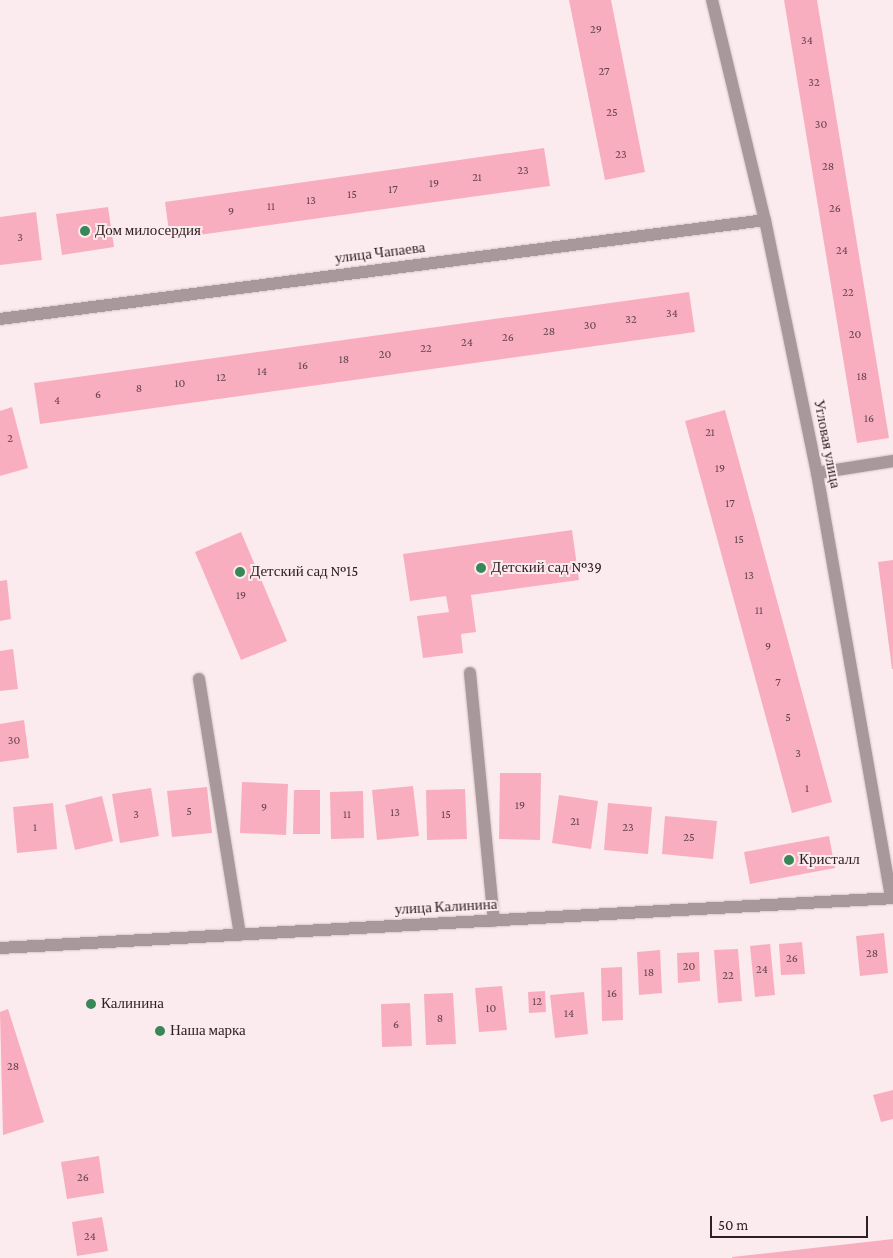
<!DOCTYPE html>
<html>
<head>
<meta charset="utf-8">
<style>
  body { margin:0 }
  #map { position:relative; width:893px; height:1258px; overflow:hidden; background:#fcebee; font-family:"Crimson Pro",serif }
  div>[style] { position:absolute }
  .building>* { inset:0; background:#f9aebf }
  .roads { filter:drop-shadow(0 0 1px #d7c6c9) drop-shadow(0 0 1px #d7c6c9) }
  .minor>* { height:12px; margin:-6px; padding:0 6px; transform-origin:6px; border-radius:6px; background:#a9989b }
  .dots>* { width:14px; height:14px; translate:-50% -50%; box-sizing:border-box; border:2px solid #fcebee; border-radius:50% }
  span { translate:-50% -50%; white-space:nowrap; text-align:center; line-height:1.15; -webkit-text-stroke:4px #fcebee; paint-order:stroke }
  .number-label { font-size:12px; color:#62444a }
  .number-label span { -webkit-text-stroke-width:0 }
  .poi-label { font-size:15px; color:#2f2023 }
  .left { translate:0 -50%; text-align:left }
  .street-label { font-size:15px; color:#2f2023 }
  .scale { position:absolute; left:710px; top:1216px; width:158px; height:22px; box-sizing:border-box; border:2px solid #2f2023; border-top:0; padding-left:6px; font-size:15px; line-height:18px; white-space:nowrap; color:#2f2023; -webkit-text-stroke:4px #fcebee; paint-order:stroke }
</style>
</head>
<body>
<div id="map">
  <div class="building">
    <i style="clip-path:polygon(569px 0,611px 0,645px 172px,605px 180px)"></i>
    <i style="clip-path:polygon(784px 0,817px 0,889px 438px,857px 443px)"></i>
    <i style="clip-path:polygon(544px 148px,550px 186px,170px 239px,165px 202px)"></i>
    <i style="clip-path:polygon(108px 207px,114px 247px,62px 255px,56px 214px)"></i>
    <i style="clip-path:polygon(36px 212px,42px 260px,0 265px,0 217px)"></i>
    <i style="clip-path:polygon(689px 292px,695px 332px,40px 424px,34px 383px)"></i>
    <i style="clip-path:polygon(12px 407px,28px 468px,0 476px,0 411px)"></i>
    <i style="clip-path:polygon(725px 410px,832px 802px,792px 813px,685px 421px)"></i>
    <i style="clip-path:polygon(572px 530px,579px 580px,471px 595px,476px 632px,461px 634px,463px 653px,423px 658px,417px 616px,449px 612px,446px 596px,410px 601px,403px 554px)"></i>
    <i style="clip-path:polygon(241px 532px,287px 641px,241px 660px,195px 552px)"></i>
    <i style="clip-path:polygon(893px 560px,893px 669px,892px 669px,878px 562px)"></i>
    <i style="clip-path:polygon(7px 580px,11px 619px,0 621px,0 581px)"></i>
    <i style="clip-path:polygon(13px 649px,18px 689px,0 691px,0 651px)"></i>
    <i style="clip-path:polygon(24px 720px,29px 758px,0 762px,0 724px)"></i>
    <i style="clip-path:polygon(500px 773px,541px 773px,540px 840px,499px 839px)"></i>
    <i style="clip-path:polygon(242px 782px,288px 784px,286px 835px,240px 833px)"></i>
    <i style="clip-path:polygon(413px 786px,419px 836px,377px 840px,372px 790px)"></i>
    <i style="clip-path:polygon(207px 787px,212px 833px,172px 837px,167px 791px)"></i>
    <i style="clip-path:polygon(151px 788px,159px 836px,120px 843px,112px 794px)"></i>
    <i style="clip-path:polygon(465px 789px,467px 839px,427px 840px,426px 790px)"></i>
    <i style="clip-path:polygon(294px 790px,320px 790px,320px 834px,293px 834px)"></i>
    <i style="clip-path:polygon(363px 791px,364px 838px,331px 839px,330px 792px)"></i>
    <i style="clip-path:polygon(559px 795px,598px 801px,591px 849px,552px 843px)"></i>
    <i style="clip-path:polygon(102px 796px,113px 841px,75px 850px,65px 805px)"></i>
    <i style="clip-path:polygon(53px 803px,57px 849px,17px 853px,13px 807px)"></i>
    <i style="clip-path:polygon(608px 803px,652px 807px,648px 854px,604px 850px)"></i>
    <i style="clip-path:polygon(665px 816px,717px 821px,713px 859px,662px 854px)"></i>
    <i style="clip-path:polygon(829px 836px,835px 868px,750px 884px,744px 852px)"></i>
    <i style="clip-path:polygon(884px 933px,888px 973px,860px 976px,856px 936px)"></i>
    <i style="clip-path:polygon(802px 942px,805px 974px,781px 975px,779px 944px)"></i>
    <i style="clip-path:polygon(770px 944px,775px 995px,755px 997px,750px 946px)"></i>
    <i style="clip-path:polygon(738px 949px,742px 1001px,718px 1003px,714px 950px)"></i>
    <i style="clip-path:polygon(660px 950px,662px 993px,639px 995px,637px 952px)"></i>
    <i style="clip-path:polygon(699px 952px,700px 981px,678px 983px,677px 953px)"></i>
    <i style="clip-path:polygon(622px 967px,623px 1020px,602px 1021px,601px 968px)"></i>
    <i style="clip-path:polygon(502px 986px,507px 1030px,479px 1032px,475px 988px)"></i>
    <i style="clip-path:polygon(545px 991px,546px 1012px,529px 1013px,528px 992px)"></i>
    <i style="clip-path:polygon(584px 992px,588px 1034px,555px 1038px,550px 995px)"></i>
    <i style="clip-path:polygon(453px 993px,456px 1044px,426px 1045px,424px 994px)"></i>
    <i style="clip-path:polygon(410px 1003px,412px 1046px,382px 1047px,381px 1004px)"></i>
    <i style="clip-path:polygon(8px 1009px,44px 1122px,3px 1135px,0 1012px)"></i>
    <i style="clip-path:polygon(893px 1090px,893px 1119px,881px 1122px,873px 1095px)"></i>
    <i style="clip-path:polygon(99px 1156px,104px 1193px,67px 1199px,61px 1162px)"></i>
    <i style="clip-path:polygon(102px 1217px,108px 1251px,77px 1256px,72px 1222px)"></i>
    <i style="clip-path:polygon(893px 1239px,893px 1258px,732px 1258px,732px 1257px)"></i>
  </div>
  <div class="roads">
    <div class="minor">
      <i style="left:712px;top:0;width:226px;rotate:76.5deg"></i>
      <i style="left:765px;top:220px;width:258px;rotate:78.4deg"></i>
      <i style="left:817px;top:473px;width:431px;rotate:80.1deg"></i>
      <i style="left:0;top:319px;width:771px;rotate:-7.37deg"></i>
      <i style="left:817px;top:473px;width:77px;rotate:-9deg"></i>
      <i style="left:470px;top:673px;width:249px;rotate:84.5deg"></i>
      <i style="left:199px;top:679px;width:259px;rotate:80.9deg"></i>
      <i style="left:0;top:948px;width:894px;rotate:-3.2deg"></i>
    </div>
  </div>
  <div class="dots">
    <i style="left:85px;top:231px;background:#378757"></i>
    <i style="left:481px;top:568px;background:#378757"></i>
    <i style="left:240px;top:572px;background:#378757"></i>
    <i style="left:789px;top:860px;background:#378757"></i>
    <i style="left:91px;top:1004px;background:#378757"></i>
    <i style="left:160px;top:1031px;background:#378757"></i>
  </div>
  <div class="number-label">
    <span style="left:596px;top:30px">29</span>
    <span style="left:807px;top:41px">34</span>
    <span style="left:604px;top:72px">27</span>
    <span style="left:814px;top:83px">32</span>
    <span style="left:612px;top:113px">25</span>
    <span style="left:821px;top:125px">30</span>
    <span style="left:621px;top:155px">23</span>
    <span style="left:828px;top:167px">28</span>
    <span style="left:523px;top:171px">23</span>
    <span style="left:477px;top:178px">21</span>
    <span style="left:434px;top:184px">19</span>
    <span style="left:393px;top:190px">17</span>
    <span style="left:352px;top:195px">15</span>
    <span style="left:311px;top:201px">13</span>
    <span style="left:271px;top:207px">11</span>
    <span style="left:835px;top:209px">26</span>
    <span style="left:231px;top:212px">9</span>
    <span style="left:20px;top:238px">3</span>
    <span style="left:842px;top:251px">24</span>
    <span style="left:848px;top:293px">22</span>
    <span style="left:672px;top:314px">34</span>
    <span style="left:631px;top:320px">32</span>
    <span style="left:590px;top:326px">30</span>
    <span style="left:549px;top:332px">28</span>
    <span style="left:855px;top:335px">20</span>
    <span style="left:508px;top:338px">26</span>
    <span style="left:467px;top:343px">24</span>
    <span style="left:426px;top:349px">22</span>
    <span style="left:385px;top:355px">20</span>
    <span style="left:344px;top:360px">18</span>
    <span style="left:303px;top:366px">16</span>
    <span style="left:262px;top:372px">14</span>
    <span style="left:862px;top:377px">18</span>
    <span style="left:221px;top:378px">12</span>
    <span style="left:180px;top:384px">10</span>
    <span style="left:139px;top:389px">8</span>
    <span style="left:98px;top:395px">6</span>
    <span style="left:57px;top:401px">4</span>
    <span style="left:869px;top:419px">16</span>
    <span style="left:710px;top:433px">21</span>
    <span style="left:10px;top:439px">2</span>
    <span style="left:720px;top:469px">19</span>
    <span style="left:730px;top:504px">17</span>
    <span style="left:739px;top:540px">15</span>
    <span style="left:749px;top:576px">13</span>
    <span style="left:241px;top:596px">19</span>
    <span style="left:759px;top:611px">11</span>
    <span style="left:768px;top:647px">9</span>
    <span style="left:778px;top:683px">7</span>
    <span style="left:788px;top:718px">5</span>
    <span style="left:14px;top:741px">30</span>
    <span style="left:798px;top:754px">3</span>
    <span style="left:807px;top:789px">1</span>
    <span style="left:520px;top:806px">19</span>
    <span style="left:264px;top:808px">9</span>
    <span style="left:189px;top:812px">5</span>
    <span style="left:395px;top:813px">13</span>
    <span style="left:136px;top:815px">3</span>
    <span style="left:347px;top:815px">11</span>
    <span style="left:446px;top:815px">15</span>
    <span style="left:575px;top:822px">21</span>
    <span style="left:35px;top:828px">1</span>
    <span style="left:628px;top:828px">23</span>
    <span style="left:689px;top:838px">25</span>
    <span style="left:872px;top:954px">28</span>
    <span style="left:792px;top:959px">26</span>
    <span style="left:689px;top:967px">20</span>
    <span style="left:762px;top:970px">24</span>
    <span style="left:649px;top:973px">18</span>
    <span style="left:728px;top:976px">22</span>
    <span style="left:612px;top:994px">16</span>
    <span style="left:537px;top:1002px">12</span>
    <span style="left:491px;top:1009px">10</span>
    <span style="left:569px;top:1014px">14</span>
    <span style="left:440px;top:1019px">8</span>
    <span style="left:396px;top:1025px">6</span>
    <span style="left:13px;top:1067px">28</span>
    <span style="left:83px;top:1178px">26</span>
    <span style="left:90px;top:1237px">24</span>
  </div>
  <div class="poi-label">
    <span class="left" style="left:95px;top:231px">Дом милосердия</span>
    <span class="left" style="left:491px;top:568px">Детский сад №39</span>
    <span class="left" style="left:250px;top:572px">Детский сад №15</span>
    <span class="left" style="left:799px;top:860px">Кристалл</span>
    <span class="left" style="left:101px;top:1004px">Калинина</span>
    <span class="left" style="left:170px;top:1031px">Наша марка</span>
  </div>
  <div class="street-label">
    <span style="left:380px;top:253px;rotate:-7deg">улица Чапаева</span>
    <span style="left:827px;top:444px;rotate:79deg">Угловая улица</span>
    <span style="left:446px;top:907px;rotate:-3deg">улица Калинина</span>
  </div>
  <div class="scale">50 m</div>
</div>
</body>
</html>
